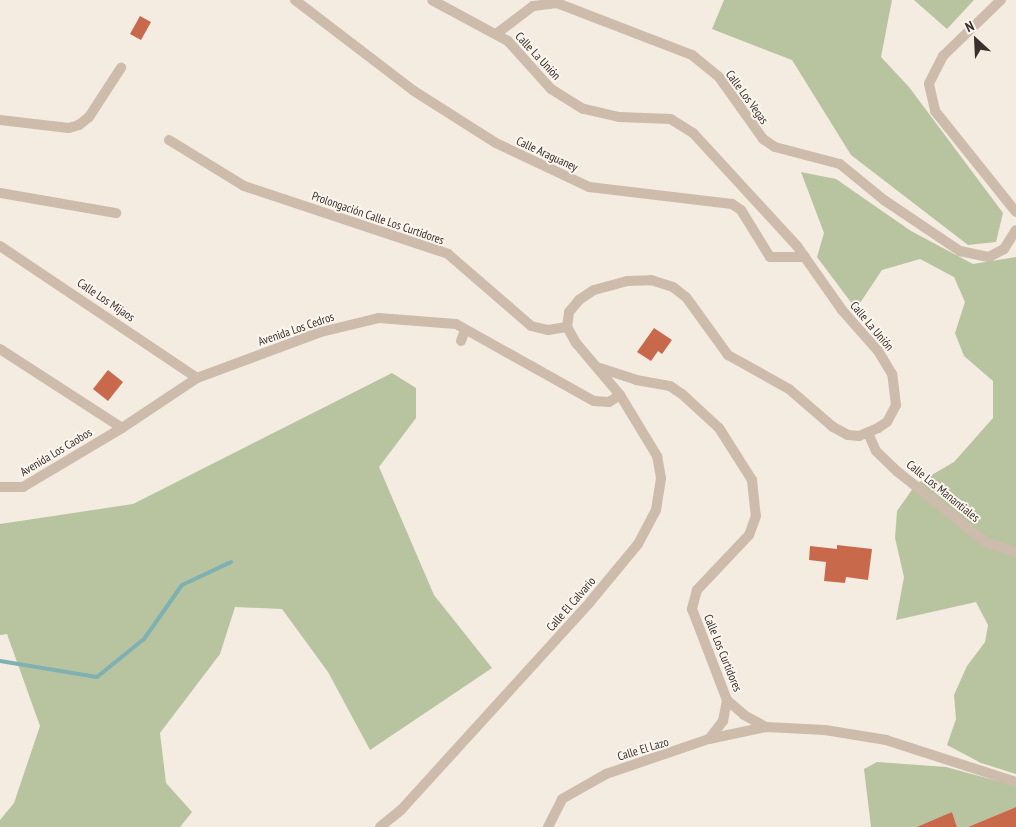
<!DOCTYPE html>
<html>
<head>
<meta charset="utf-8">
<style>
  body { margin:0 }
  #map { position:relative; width:1016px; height:827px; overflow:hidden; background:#f4ebe1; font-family:"PT Sans Narrow",sans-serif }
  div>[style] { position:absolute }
  .green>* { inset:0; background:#b8c4a0 }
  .stream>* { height:4px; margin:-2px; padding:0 2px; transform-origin:2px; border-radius:2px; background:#7fb0b2 }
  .building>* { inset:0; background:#c8694b }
  .street>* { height:10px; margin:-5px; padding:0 5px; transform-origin:5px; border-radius:5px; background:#cdbbac }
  span { translate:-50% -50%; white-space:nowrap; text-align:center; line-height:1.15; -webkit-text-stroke:4px #fbf5ee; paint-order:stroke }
  .street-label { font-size:12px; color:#3b302b }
  .north { position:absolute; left:951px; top:15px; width:50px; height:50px; -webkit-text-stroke:4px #fbf5ee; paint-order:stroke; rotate:335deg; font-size:14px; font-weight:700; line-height:20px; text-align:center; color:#3b302b }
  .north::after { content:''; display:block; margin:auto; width:18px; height:22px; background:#3b302b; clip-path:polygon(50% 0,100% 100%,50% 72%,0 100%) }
</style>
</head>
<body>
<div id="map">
  <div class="green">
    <i style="clip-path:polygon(724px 0,892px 0,881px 57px,909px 87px,1003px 213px,996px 242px,968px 245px,851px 155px,792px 60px,712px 29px)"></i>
    <i style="clip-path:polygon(914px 0,974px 0,947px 29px)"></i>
    <i style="clip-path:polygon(801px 172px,836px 179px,911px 231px,973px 264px,1016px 257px,1016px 774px,981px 763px,947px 745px,956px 719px,954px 695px,967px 666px,985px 642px,988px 625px,976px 602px,896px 620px,904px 577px,895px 538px,897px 511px,916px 484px,954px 462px,993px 418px,993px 381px,964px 356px,955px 333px,965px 302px,954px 277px,920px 259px,882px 270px,856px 309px,817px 257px,824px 233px)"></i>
    <i style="clip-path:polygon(392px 373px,416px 388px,416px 418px,379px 467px,434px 595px,492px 668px,370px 750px,328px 672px,282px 609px,235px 607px,220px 654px,160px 733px,166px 783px,192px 812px,180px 827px,0 827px,0 820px,14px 803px,40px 726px,7px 634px,0 635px,0 524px,133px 504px)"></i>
    <i style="clip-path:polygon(877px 762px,946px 767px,1016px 786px,1016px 807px,968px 827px,957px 827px,952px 812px,923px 827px,871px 827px,864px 769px)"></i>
  </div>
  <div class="stream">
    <i style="left:0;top:661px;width:98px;rotate:9.4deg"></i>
    <i style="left:97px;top:677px;width:60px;rotate:-39deg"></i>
    <i style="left:144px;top:639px;width:66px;rotate:-54.9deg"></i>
    <i style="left:182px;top:585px;width:54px;rotate:-25.1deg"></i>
  </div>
  <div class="building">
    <i style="clip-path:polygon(140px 16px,151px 22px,141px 40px,130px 34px)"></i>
    <i style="clip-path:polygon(654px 328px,672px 340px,662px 354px,658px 351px,651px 361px,637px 352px)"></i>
    <i style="clip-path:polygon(108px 370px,123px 382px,108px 401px,93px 389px)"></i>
    <i style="clip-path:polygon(837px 545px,872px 549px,868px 580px,846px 577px,845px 583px,824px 581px,826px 562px,809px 560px,810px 546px,837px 549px)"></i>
    <i style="clip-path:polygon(1016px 807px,1016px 827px,968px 827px)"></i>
    <i style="clip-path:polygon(952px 812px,957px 827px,917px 827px)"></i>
  </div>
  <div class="street">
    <i style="left:295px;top:0;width:150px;rotate:37.4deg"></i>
    <i style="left:414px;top:91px;width:97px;rotate:32.4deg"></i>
    <i style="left:496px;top:143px;width:103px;rotate:25.3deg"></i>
    <i style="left:589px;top:187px;width:144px;rotate:6.8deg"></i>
    <i style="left:732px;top:204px;width:11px;rotate:34deg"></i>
    <i style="left:741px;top:210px;width:55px;rotate:58.3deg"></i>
    <i style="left:770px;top:257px;width:35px"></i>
    <i style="left:1001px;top:0;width:81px;rotate:136deg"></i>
    <i style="left:943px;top:56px;width:31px;rotate:117deg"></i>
    <i style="left:929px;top:84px;width:28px;rotate:77deg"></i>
    <i style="left:935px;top:111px;width:129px;rotate:51.3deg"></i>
    <i style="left:496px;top:34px;width:46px;rotate:-37.1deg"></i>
    <i style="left:533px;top:6px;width:24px;rotate:-7deg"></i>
    <i style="left:557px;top:3px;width:145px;rotate:21.1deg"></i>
    <i style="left:692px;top:55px;width:35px;rotate:39deg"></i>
    <i style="left:719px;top:77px;width:76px;rotate:54.6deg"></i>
    <i style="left:763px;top:139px;width:14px;rotate:34deg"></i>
    <i style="left:775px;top:147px;width:67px;rotate:14.7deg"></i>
    <i style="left:840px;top:164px;width:57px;rotate:39.3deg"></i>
    <i style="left:884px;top:200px;width:92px;rotate:33.9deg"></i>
    <i style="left:960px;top:251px;width:30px;rotate:12deg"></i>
    <i style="left:989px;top:257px;width:17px;rotate:-28deg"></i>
    <i style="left:1004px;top:249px;width:22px;rotate:-58deg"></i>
    <i style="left:0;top:120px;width:69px;rotate:6.6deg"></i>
    <i style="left:69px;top:128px;width:10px;rotate:-17deg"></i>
    <i style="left:79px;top:125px;width:13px;rotate:-39deg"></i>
    <i style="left:89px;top:117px;width:59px;rotate:-56.9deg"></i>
    <i style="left:169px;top:140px;width:88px;rotate:31.5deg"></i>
    <i style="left:244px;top:186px;width:215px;rotate:18.4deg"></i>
    <i style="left:448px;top:254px;width:110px;rotate:40.9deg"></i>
    <i style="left:531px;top:326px;width:17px;rotate:13deg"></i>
    <i style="left:548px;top:330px;width:19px;rotate:-9deg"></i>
    <i style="left:0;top:193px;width:118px;rotate:9.8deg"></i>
    <i style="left:0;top:246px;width:237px;rotate:33.8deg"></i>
    <i style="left:461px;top:341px;width:12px;rotate:-70deg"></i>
    <i style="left:0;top:349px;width:145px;rotate:32.9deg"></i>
    <i style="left:600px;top:368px;width:38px;rotate:18deg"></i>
    <i style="left:636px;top:380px;width:35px;rotate:10deg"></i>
    <i style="left:670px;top:386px;width:14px;rotate:34deg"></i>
    <i style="left:682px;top:394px;width:50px;rotate:42.6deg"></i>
    <i style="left:719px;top:428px;width:62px;rotate:57.6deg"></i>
    <i style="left:752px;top:480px;width:36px;rotate:84deg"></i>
    <i style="left:756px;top:516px;width:20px;rotate:110deg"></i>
    <i style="left:749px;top:535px;width:76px;rotate:133.4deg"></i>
    <i style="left:697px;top:590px;width:20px;rotate:105deg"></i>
    <i style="left:692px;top:609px;width:97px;rotate:69deg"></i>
    <i style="left:727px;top:700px;width:23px;rotate:41deg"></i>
    <i style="left:744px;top:715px;width:25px;rotate:29deg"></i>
    <i style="left:766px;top:727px;width:59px;rotate:2.9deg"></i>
    <i style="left:825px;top:730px;width:62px;rotate:9.3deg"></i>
    <i style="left:886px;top:740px;width:137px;rotate:17.9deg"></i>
    <i style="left:868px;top:433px;width:20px;rotate:66deg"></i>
    <i style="left:876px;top:451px;width:30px;rotate:44deg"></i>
    <i style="left:898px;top:472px;width:114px;rotate:38.6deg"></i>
    <i style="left:987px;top:543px;width:30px;rotate:17deg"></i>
    <i style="left:0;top:487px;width:23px"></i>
    <i style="left:23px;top:487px;width:115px;rotate:-30.8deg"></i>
    <i style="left:122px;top:428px;width:90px;rotate:-33.7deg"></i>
    <i style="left:197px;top:378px;width:132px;rotate:-20.4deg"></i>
    <i style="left:321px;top:332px;width:60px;rotate:-13.6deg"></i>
    <i style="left:379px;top:318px;width:77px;rotate:4.5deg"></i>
    <i style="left:456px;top:324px;width:158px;rotate:29.2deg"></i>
    <i style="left:594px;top:401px;width:15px;rotate:4deg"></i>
    <i style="left:609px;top:402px;width:13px;rotate:-32deg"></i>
    <i style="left:709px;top:739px;width:23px;rotate:-52deg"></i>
    <i style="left:723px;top:721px;width:21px;rotate:-79deg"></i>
    <i style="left:380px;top:827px;width:27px;rotate:-39deg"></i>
    <i style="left:401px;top:810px;width:281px;rotate:-47.7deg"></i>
    <i style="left:590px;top:602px;width:75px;rotate:-50.4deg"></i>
    <i style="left:638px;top:544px;width:38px;rotate:-62deg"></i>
    <i style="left:656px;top:510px;width:32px;rotate:-81deg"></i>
    <i style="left:661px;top:478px;width:22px;rotate:-100deg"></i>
    <i style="left:657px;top:456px;width:71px;rotate:-121.2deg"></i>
    <i style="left:620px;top:395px;width:68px;rotate:-130.2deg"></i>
    <i style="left:576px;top:343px;width:18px;rotate:-119deg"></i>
    <i style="left:567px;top:327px;width:15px;rotate:-82deg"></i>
    <i style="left:569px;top:312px;width:16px;rotate:-50deg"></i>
    <i style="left:579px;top:300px;width:18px;rotate:-34deg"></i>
    <i style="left:594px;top:290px;width:35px;rotate:-15deg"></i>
    <i style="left:628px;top:281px;width:23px;rotate:-2deg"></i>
    <i style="left:651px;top:280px;width:23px;rotate:18deg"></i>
    <i style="left:673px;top:287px;width:16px;rotate:38deg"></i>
    <i style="left:686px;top:297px;width:72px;rotate:54.1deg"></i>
    <i style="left:728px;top:355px;width:70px;rotate:29.1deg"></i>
    <i style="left:789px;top:389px;width:58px;rotate:40.8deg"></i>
    <i style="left:833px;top:427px;width:17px;rotate:28deg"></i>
    <i style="left:848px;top:435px;width:11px;rotate:5deg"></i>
    <i style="left:859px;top:436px;width:21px;rotate:-23deg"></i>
    <i style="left:878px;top:428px;width:11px;rotate:-34deg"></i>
    <i style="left:887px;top:422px;width:19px;rotate:-62deg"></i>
    <i style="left:896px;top:405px;width:31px;rotate:-97deg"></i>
    <i style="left:892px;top:374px;width:27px;rotate:-121deg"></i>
    <i style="left:878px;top:351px;width:55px;rotate:-131.3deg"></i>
    <i style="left:842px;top:310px;width:78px;rotate:-125.1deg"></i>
    <i style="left:797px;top:246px;width:154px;rotate:-132.6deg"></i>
    <i style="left:693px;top:133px;width:26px;rotate:-148deg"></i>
    <i style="left:671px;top:119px;width:52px;rotate:-177.8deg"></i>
    <i style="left:619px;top:117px;width:37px;rotate:-167deg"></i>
    <i style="left:583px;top:109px;width:38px;rotate:-148deg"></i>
    <i style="left:551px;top:89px;width:64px;rotate:-131.9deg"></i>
    <i style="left:508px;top:41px;width:86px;rotate:-151.7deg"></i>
    <i style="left:548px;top:827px;width:31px;rotate:-63deg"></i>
    <i style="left:562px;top:799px;width:51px;rotate:-29.6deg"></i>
    <i style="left:606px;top:774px;width:109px;rotate:-18.8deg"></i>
    <i style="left:709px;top:739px;width:58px;rotate:-11.9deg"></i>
  </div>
  <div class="street-label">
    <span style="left:538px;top:56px;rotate:47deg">Calle La Unión</span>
    <span style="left:747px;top:97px;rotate:54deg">Calle Los Vegas</span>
    <span style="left:547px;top:154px;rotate:25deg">Calle Araguaney</span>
    <span style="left:378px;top:218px;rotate:19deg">Prolongación Calle Los Curtidores</span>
    <span style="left:106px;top:300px;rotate:34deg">Calle Los Mijaos</span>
    <span style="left:872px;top:326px;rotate:50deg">Calle La Unión</span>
    <span style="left:296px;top:329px;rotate:-19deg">Avenida Los Cedros</span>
    <span style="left:56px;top:452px;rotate:-31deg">Avenida Los Caobos</span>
    <span style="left:943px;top:491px;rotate:39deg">Calle Los Manantiales</span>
    <span style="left:571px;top:604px;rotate:-49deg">Calle El Calvario</span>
    <span style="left:723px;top:653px;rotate:68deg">Calle Los Curtidores</span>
    <span style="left:643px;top:749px;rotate:-17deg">Calle El Lazo</span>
  </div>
  <div class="north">N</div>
</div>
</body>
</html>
